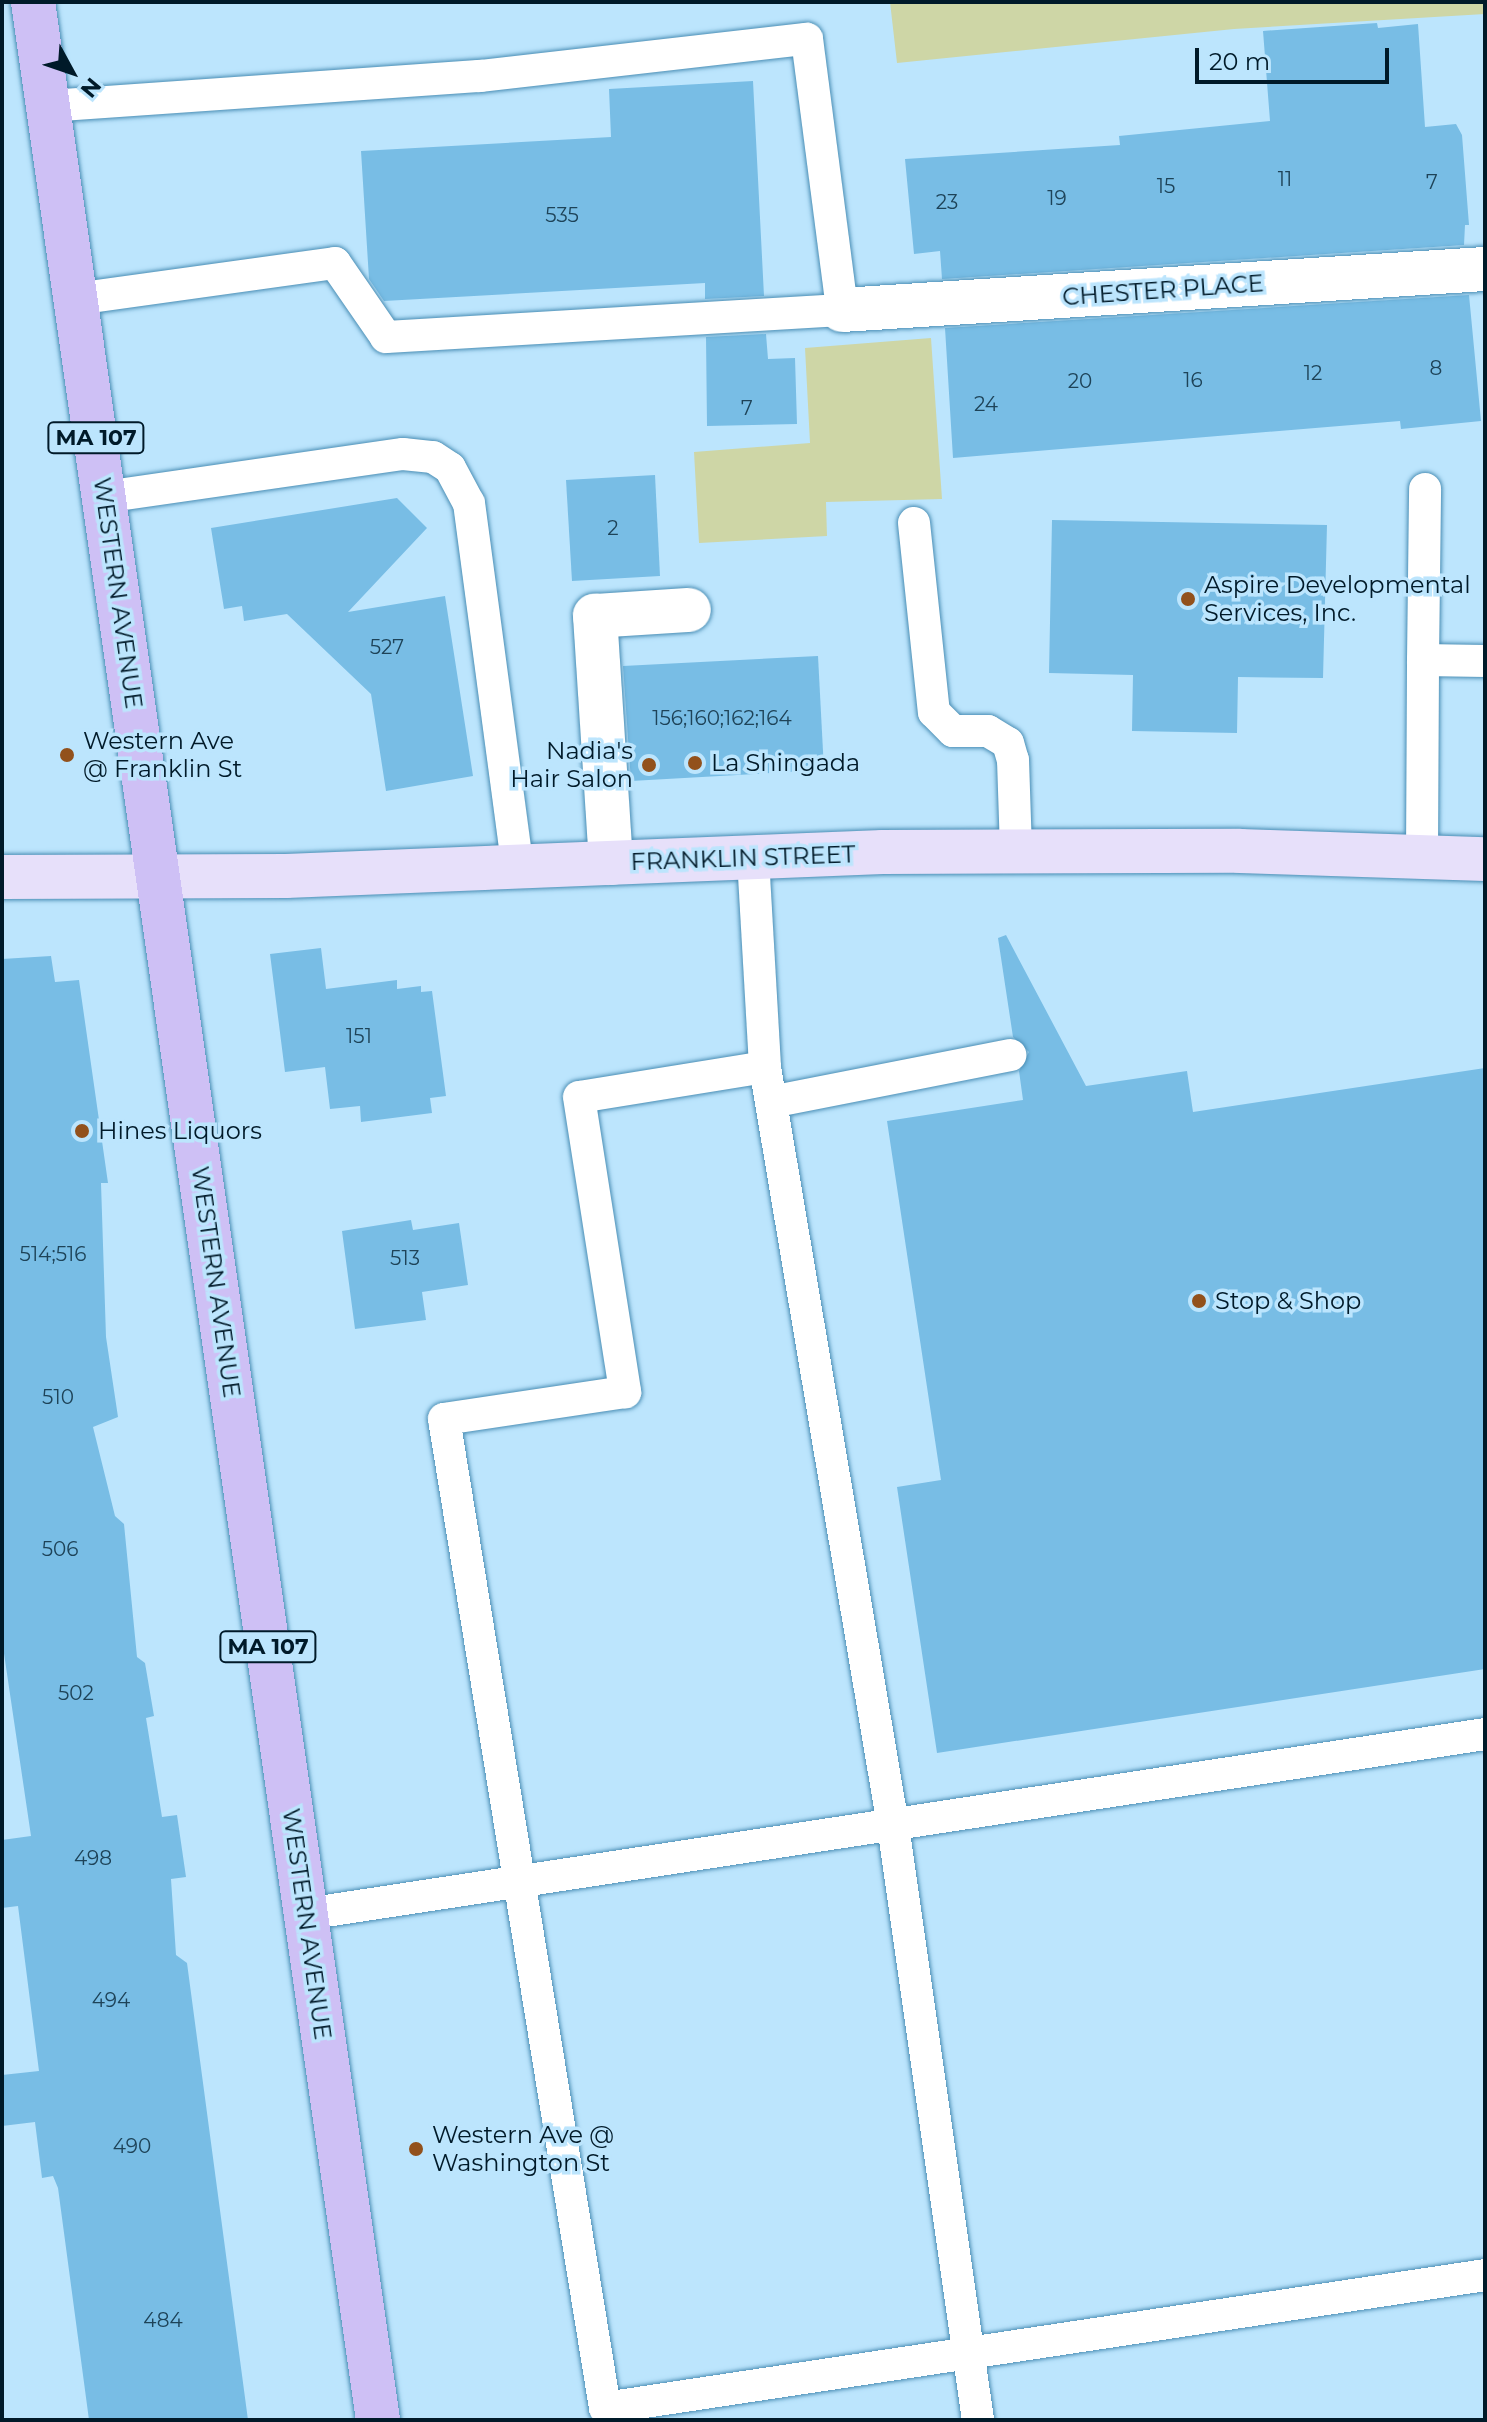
<!DOCTYPE html>
<html>
<head>
<meta charset="utf-8">
<style>
  body { margin:0 }
  #map { position:relative; width:1487px; height:2422px; overflow:hidden; background:#bce5fd; font-family:Montserrat,sans-serif }
  div>[style] { position:absolute }
  .green>* { inset:0; background:#ced6a6 }
  .building>* { inset:0; background:#78bde5 }
  .roads { filter:drop-shadow(0 0 2px #4a8eb5) drop-shadow(0 0 2px #4a8eb5) }
  .service>* { height:32px; margin:-16px; padding:0 16px; transform-origin:16px; border-radius:16px; background:#fff }
  .minor>* { height:44px; margin:-22px; padding:0 22px; transform-origin:22px; border-radius:22px; background:#fff }
  .secondary>* { height:44px; margin:-22px; padding:0 22px; transform-origin:22px; border-radius:22px; background:#e7e0fa }
  .primary>* { height:44px; margin:-22px; padding:0 22px; transform-origin:22px; border-radius:22px; background:#cec0f5 }
  .dots>* { width:22px; height:22px; translate:-50% -50%; box-sizing:border-box; border:4px solid #bce5fd; border-radius:50% }
  span { translate:-50% -50%; white-space:nowrap; text-align:center; line-height:1.15; -webkit-text-stroke:7px #bce5fd; paint-order:stroke }
  .number-label { font-size:20px; color:#1e4358 }
  .number-label span { -webkit-text-stroke-width:0 }
  .shield-label span { padding:2px 6px; background:#bce5fd; border:2px solid; border-radius:6px; -webkit-text-stroke-width:0 }
  .shield-label { font-size:22px; color:#001a29; font-weight:700 }
  .street-label { font-size:24px; color:#001a29 }
  .poi-label { font-size:24px; color:#001a29 }
  .left { translate:0 -50%; text-align:left }
  .right { translate:-100% -50%; text-align:right }
  .frame { position:absolute; inset:0; border:4px solid #001a29; pointer-events:none }
  .north { position:absolute; left:32px; top:32px; width:80px; height:80px; -webkit-text-stroke:6px #bce5fd; paint-order:stroke; rotate:130deg; font-size:22px; font-weight:700; line-height:32px; text-align:center; color:#001a29 }
  .north::after { content:''; display:block; margin:auto; width:28px; height:36px; background:#001a29; clip-path:polygon(50% 0,100% 100%,50% 72%,0 100%) }
  .scale { position:absolute; left:1195px; top:48px; width:194px; height:36px; box-sizing:border-box; border:4px solid #001a29; border-top:0; padding-left:10px; font-size:24px; line-height:28px; white-space:nowrap; color:#001a29; -webkit-text-stroke:6px #bce5fd; paint-order:stroke }
</style>
</head>
<body>
<div id="map">
  <div class="green">
    <i style="clip-path:polygon(890px 2px,1485px 2px,1485px 14px,1234px 29px,897px 63px)"></i>
    <i style="clip-path:polygon(931px 338px,942px 499px,826px 502px,827px 536px,699px 543px,694px 452px,810px 443px,805px 348px)"></i>
  </div>
  <div class="building">
    <i style="clip-path:polygon(1377px 23px,1378px 28px,1418px 24px,1425px 127px,1456px 124px,1462px 135px,1469px 225px,1465px 225px,1464px 245px,942px 279px,940px 251px,914px 254px,905px 159px,1120px 145px,1119px 136px,1270px 121px,1263px 31px)"></i>
    <i style="clip-path:polygon(753px 81px,764px 296px,705px 299px,705px 283px,384px 301px,369px 279px,361px 151px,611px 137px,609px 89px)"></i>
    <i style="clip-path:polygon(1469px 295px,1481px 421px,1401px 429px,1400px 421px,953px 458px,945px 328px)"></i>
    <i style="clip-path:polygon(766px 334px,768px 359px,795px 358px,797px 424px,707px 426px,706px 337px)"></i>
    <i style="clip-path:polygon(655px 475px,660px 576px,572px 581px,566px 480px)"></i>
    <i style="clip-path:polygon(397px 498px,427px 528px,348px 612px,445px 596px,473px 776px,386px 791px,371px 694px,287px 614px,244px 621px,242px 606px,224px 609px,211px 528px)"></i>
    <i style="clip-path:polygon(1052px 520px,1327px 525px,1323px 678px,1238px 677px,1237px 733px,1132px 731px,1133px 675px,1049px 673px)"></i>
    <i style="clip-path:polygon(818px 656px,824px 770px,631px 781px,623px 666px)"></i>
    <i style="clip-path:polygon(1006px 935px,1086px 1086px,1187px 1071px,1193px 1112px,1485px 1068px,1485px 1669px,937px 1753px,897px 1487px,941px 1480px,887px 1121px,1023px 1100px,1019px 1071px,1029px 1052px,1013px 1037px,998px 938px)"></i>
    <i style="clip-path:polygon(321px 948px,326px 989px,397px 980px,397px 989px,421px 986px,421px 992px,432px 991px,446px 1096px,430px 1098px,432px 1113px,361px 1122px,360px 1106px,330px 1109px,325px 1067px,285px 1072px,270px 954px)"></i>
    <i style="clip-path:polygon(51px 956px,55px 982px,79px 980px,108px 1183px,101px 1183px,106px 1337px,118px 1417px,93px 1427px,115px 1516px,124px 1524px,137px 1657px,145px 1663px,154px 1716px,146px 1718px,162px 1817px,177px 1815px,186px 1877px,171px 1879px,176px 1955px,187px 1963px,248px 2420px,89px 2420px,58px 2188px,53px 2176px,42px 2178px,35px 2122px,2px 2126px,2px 2075px,39px 2071px,18px 1906px,2px 1908px,2px 1840px,31px 1836px,2px 1640px,2px 959px)"></i>
    <i style="clip-path:polygon(411px 1220px,413px 1230px,459px 1223px,468px 1285px,422px 1292px,426px 1320px,355px 1329px,342px 1231px)"></i>
  </div>
  <div class="roads">
    <div class="service">
      <i style="left:48px;top:106px;width:433px;rotate:-4deg"></i>
      <i style="left:480px;top:76px;width:329px;rotate:-6.5deg"></i>
      <i style="left:807px;top:39px;width:273px;rotate:82.6deg"></i>
      <i style="left:842px;top:310px;width:457px;rotate:176.6deg"></i>
      <i style="left:386px;top:337px;width:90px;rotate:-124.6deg"></i>
      <i style="left:335px;top:263px;width:261px;rotate:172.1deg"></i>
      <i style="left:104px;top:497px;width:302px;rotate:-8.2deg"></i>
      <i style="left:403px;top:454px;width:30px;rotate:6deg"></i>
      <i style="left:433px;top:457px;width:20px;rotate:33deg"></i>
      <i style="left:450px;top:468px;width:40px;rotate:62deg"></i>
      <i style="left:469px;top:503px;width:369px;rotate:82.4deg"></i>
      <i style="left:914px;top:523px;width:190px;rotate:84deg"></i>
      <i style="left:934px;top:712px;width:27px;rotate:45deg"></i>
      <i style="left:953px;top:731px;width:35px"></i>
      <i style="left:988px;top:731px;width:23px;rotate:31deg"></i>
      <i style="left:1008px;top:743px;width:18px;rotate:74deg"></i>
      <i style="left:1013px;top:760px;width:91px;rotate:88.1deg"></i>
      <i style="left:1423px;top:660px;width:171px;rotate:-89.3deg"></i>
      <i style="left:1422px;top:857px;width:197px;rotate:-89.7deg"></i>
      <i style="left:1423px;top:660px;width:62px;rotate:0.9deg"></i>
      <i style="left:753px;top:858px;width:209px;rotate:86.7deg"></i>
      <i style="left:765px;top:1067px;width:769px;rotate:80.42deg"></i>
      <i style="left:893px;top:1825px;width:601px;rotate:81.87deg"></i>
      <i style="left:765px;top:1067px;width:188px;rotate:170.8deg"></i>
      <i style="left:579px;top:1097px;width:299px;rotate:81.1deg"></i>
      <i style="left:625px;top:1392px;width:183px;rotate:171.5deg"></i>
      <i style="left:444px;top:1419px;width:1002px;rotate:80.75deg"></i>
      <i style="left:605px;top:2408px;width:890px;rotate:-8.59deg"></i>
      <i style="left:771px;top:1102px;width:244px;rotate:-11.1deg"></i>
      <i style="left:306px;top:1914px;width:1193px;rotate:-8.68deg"></i>
    </div>
    <div class="minor">
      <i style="left:842px;top:310px;width:644px;rotate:-3.65deg"></i>
      <i style="left:611px;top:863px;width:248px;rotate:-93.7deg"></i>
      <i style="left:595px;top:616px;width:94px;rotate:-3.7deg"></i>
    </div>
    <div class="secondary">
      <i style="left:2px;top:877px;width:284px;rotate:-0.2deg"></i>
      <i style="left:286px;top:876px;width:597px;rotate:-2.3deg"></i>
      <i style="left:883px;top:852px;width:357px;rotate:-0.2deg"></i>
      <i style="left:1240px;top:851px;width:245px;rotate:1.9deg"></i>
    </div>
    <div class="primary">
      <i style="left:33px;top:2px;width:2442px;rotate:81.88deg"></i>
    </div>
  </div>
  <div class="dots">
    <i style="left:1188px;top:599px;background:#92511c"></i>
    <i style="left:67px;top:755px;background:#92511c"></i>
    <i style="left:695px;top:763px;background:#92511c"></i>
    <i style="left:649px;top:765px;background:#92511c"></i>
    <i style="left:82px;top:1131px;background:#92511c"></i>
    <i style="left:1199px;top:1301px;background:#92511c"></i>
    <i style="left:416px;top:2149px;background:#92511c"></i>
  </div>
  <div class="number-label">
    <span style="left:1285px;top:179px">11</span>
    <span style="left:1432px;top:182px">7</span>
    <span style="left:1166px;top:186px">15</span>
    <span style="left:1057px;top:198px">19</span>
    <span style="left:947px;top:202px">23</span>
    <span style="left:562px;top:215px">535</span>
    <span style="left:1436px;top:368px">8</span>
    <span style="left:1313px;top:373px">12</span>
    <span style="left:1193px;top:380px">16</span>
    <span style="left:1080px;top:381px">20</span>
    <span style="left:986px;top:404px">24</span>
    <span style="left:747px;top:408px">7</span>
    <span style="left:613px;top:528px">2</span>
    <span style="left:387px;top:647px">527</span>
    <span style="left:722px;top:718px">156;160;162;164</span>
    <span style="left:359px;top:1036px">151</span>
    <span style="left:53px;top:1254px">514;516</span>
    <span style="left:405px;top:1258px">513</span>
    <span style="left:58px;top:1397px">510</span>
    <span style="left:60px;top:1549px">506</span>
    <span style="left:76px;top:1693px">502</span>
    <span style="left:93px;top:1858px">498</span>
    <span style="left:111px;top:2000px">494</span>
    <span style="left:132px;top:2146px">490</span>
    <span style="left:163px;top:2320px">484</span>
  </div>
  <div class="shield-label">
    <span style="left:96px;top:438px">MA 107</span>
    <span style="left:268px;top:1647px">MA 107</span>
  </div>
  <div class="street-label">
    <span style="left:1163px;top:290px;rotate:-4deg">CHESTER PLACE</span>
    <span style="left:118px;top:593px;rotate:82deg">WESTERN AVENUE</span>
    <span style="left:743px;top:858px;rotate:-2deg">FRANKLIN STREET</span>
    <span style="left:216px;top:1282px;rotate:82deg">WESTERN AVENUE</span>
    <span style="left:307px;top:1924px;rotate:82deg">WESTERN AVENUE</span>
  </div>
  <div class="poi-label">
    <span class="left" style="left:1204px;top:599px">Aspire Developmental<br>Services, Inc.</span>
    <span class="left" style="left:83px;top:755px">Western Ave<br>@ Franklin St</span>
    <span class="right" style="left:633px;top:765px">Nadia's<br>Hair Salon</span>
    <span class="left" style="left:711px;top:763px">La Shingada</span>
    <span class="left" style="left:98px;top:1131px">Hines Liquors</span>
    <span class="left" style="left:1215px;top:1301px">Stop &amp; Shop</span>
    <span class="left" style="left:432px;top:2149px">Western Ave @<br>Washington St</span>
  </div>
  <div class="frame"></div>
  <div class="north">N</div>
  <div class="scale">20 m</div>
</div>
</body>
</html>
